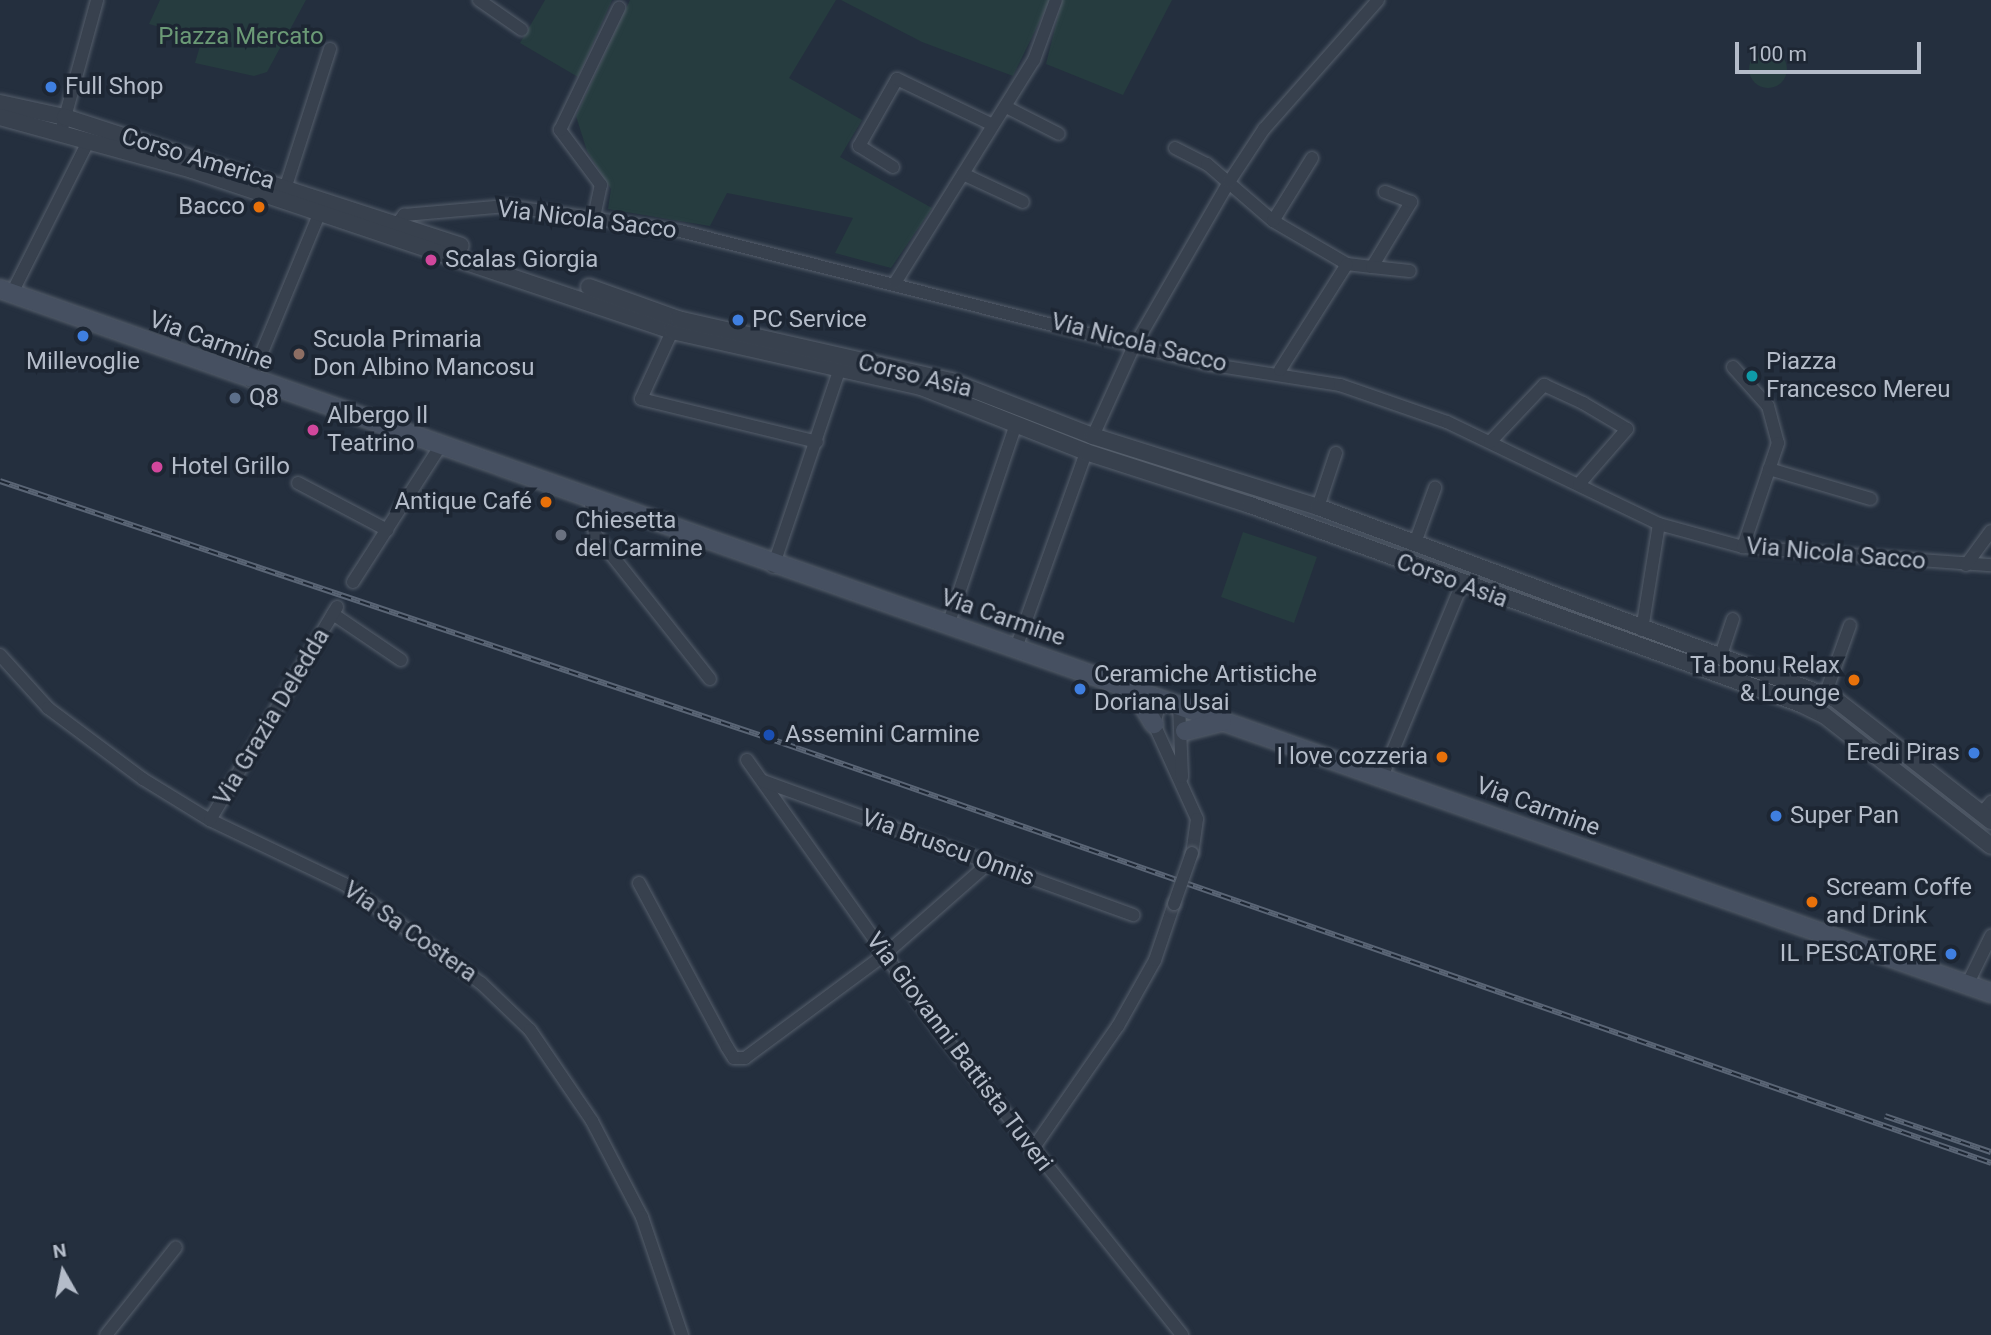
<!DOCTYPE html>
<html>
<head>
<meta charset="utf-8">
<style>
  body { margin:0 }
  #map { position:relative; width:1991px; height:1335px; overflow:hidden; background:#242f3e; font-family:Roboto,sans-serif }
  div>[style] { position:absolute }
  .green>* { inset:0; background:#263c3f }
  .round { border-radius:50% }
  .roads { filter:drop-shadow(0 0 2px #565f6c) drop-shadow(0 0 2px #565f6c) }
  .minor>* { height:12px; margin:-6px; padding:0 6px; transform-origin:6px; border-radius:6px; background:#38414e }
  .tertiary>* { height:16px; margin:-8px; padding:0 8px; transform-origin:8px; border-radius:8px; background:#38414e }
  .secondary>* { height:18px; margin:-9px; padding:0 9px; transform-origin:9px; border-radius:9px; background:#465061 }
  .rail>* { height:6px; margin-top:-3px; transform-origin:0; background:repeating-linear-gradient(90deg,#1d2633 0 10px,#5a6575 0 20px); box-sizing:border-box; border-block:2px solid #5a6575 }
  .bridges { filter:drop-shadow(0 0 2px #565f6c) drop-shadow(0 0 2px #565f6c) }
  .minor-bridge>* { height:12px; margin:-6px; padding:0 6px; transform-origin:6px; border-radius:6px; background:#38414e }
  .dots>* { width:19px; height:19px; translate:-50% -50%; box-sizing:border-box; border:4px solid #1d2633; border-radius:50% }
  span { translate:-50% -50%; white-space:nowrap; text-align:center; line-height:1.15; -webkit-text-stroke:7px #1d2633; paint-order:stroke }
  .park-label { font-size:24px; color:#6b9a76 }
  .poi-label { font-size:24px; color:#b4bcc9 }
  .left { translate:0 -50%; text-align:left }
  .right { translate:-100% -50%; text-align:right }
  .street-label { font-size:24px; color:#b4bcc9 }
  .north { position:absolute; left:28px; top:1237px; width:70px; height:70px; -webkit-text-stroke:5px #1d2633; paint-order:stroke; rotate:351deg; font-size:19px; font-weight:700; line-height:28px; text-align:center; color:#b4bcc9 }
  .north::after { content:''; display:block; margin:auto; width:24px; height:32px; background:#b4bcc9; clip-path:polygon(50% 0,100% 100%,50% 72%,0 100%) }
  .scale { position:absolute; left:1735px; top:42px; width:186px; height:32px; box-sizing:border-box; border:4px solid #b4bcc9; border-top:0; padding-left:9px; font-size:21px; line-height:24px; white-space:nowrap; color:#b4bcc9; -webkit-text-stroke:5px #1d2633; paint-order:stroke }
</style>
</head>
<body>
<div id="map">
  <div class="green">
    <i style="clip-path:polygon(160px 0,306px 0,267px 72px,254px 76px,195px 63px,202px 39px,149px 24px)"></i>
    <i style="clip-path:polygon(545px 0,612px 0,578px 77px,520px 43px)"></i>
    <i style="clip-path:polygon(630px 0,836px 0,789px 78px,862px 120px,840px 157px,932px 208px,891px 268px,835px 253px,853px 218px,727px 193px,710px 226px,608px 209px,611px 189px,587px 151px,576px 116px)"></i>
    <i style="clip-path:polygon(841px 0,1050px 0,1013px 76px,922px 42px)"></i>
    <i style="clip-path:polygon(1062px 0,1172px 0,1123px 95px,1046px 64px)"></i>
    <i class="round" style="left:1749px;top:50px;width:38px;height:38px"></i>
    <i style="clip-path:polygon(1243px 532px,1317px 557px,1294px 623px,1221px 597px)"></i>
  </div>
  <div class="roads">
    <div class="minor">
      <i style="left:479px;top:0;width:52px;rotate:34.9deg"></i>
      <i style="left:1006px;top:107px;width:59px;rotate:27deg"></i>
      <i style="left:61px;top:132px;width:137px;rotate:-74.7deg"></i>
      <i style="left:1175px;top:148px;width:36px;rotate:27deg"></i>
      <i style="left:1207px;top:164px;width:87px;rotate:40.8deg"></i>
      <i style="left:1273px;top:221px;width:86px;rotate:30.2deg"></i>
      <i style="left:1347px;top:264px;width:25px;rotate:7deg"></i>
      <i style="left:1372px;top:267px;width:76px;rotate:-59deg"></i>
      <i style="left:1411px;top:202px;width:28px;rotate:-159deg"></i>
      <i style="left:893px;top:167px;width:40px;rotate:-148deg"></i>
      <i style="left:859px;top:146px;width:77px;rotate:-60.4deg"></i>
      <i style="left:897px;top:79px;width:106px;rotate:25.6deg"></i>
      <i style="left:963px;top:174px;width:66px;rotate:25deg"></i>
      <i style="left:286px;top:186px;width:144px;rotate:-72.2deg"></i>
      <i style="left:594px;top:217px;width:33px;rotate:-78deg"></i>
      <i style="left:601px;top:185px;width:69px;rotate:-126.7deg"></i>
      <i style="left:560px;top:130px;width:136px;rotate:-64.2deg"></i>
      <i style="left:1273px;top:221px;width:74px;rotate:-58.2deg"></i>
      <i style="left:393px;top:230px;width:19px;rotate:-54deg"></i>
      <i style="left:404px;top:215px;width:103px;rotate:-5deg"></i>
      <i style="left:507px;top:206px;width:175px;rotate:8.2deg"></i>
      <i style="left:680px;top:231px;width:544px;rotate:14.16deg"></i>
      <i style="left:1207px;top:364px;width:135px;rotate:9deg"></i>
      <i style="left:1340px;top:385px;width:113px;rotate:19.1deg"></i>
      <i style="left:1447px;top:422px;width:235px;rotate:25.7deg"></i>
      <i style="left:1659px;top:524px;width:87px;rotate:15.3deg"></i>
      <i style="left:1743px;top:547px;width:249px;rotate:4.2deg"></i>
      <i style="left:1372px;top:267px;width:38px;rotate:6deg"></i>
      <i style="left:895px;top:283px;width:263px;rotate:-58.1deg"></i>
      <i style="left:1034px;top:60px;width:64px;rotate:-69.9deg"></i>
      <i style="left:12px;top:293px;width:171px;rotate:-63.3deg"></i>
      <i style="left:675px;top:325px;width:81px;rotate:114.7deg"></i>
      <i style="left:641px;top:399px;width:181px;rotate:13.7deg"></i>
      <i style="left:1733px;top:367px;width:52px;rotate:48.1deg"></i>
      <i style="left:1768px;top:406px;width:38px;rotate:75deg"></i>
      <i style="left:1778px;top:443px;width:110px;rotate:108.6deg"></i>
      <i style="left:1280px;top:370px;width:125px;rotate:-57.7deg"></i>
      <i style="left:250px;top:381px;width:183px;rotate:-67.5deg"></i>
      <i style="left:1093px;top:436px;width:94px;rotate:-65.6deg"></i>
      <i style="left:1132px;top:350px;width:194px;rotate:-60deg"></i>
      <i style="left:1229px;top:182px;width:64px;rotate:-56.6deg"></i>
      <i style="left:1264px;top:129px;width:172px;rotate:-48.5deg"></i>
      <i style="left:1490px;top:442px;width:79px;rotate:-46.5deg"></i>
      <i style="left:1544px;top:385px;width:43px;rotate:24.8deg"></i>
      <i style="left:1583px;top:403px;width:51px;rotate:30.6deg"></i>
      <i style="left:1627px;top:429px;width:73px;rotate:131.1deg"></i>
      <i style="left:1769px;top:469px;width:106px;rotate:16.4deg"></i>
      <i style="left:298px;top:483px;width:101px;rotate:27.8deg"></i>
      <i style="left:591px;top:503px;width:31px;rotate:83deg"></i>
      <i style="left:595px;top:534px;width:185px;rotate:51.6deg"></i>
      <i style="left:1318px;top:507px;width:57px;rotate:-71.6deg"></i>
      <i style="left:1415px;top:543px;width:59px;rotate:-70deg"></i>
      <i style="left:1966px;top:565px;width:42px;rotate:-53.7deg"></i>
      <i style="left:773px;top:567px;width:216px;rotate:-71.4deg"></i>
      <i style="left:353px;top:582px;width:159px;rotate:-57.3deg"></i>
      <i style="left:333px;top:614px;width:82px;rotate:34.1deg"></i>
      <i style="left:948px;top:625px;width:212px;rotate:-71.3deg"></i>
      <i style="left:1642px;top:630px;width:107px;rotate:-80.9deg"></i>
      <i style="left:1016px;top:648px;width:208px;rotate:-70.3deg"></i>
      <i style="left:0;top:655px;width:72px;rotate:47.8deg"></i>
      <i style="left:48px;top:708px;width:119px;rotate:36.8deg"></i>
      <i style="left:143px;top:779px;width:79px;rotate:31.5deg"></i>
      <i style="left:210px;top:820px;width:148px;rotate:25.5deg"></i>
      <i style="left:344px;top:884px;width:169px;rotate:35.9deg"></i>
      <i style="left:481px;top:983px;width:68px;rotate:43.8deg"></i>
      <i style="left:530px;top:1030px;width:110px;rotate:55.7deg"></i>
      <i style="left:592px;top:1121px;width:108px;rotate:62.5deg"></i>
      <i style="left:642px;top:1217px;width:125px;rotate:71.3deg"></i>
      <i style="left:1720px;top:658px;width:41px;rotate:-71.6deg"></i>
      <i style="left:1825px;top:695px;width:74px;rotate:-70.3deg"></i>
      <i style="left:1161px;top:699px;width:26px;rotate:106deg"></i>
      <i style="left:1154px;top:724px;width:104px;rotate:65.6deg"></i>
      <i style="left:1197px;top:819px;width:34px;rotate:98deg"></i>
      <i style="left:1179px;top:705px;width:72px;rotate:87.6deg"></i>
      <i style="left:747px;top:760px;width:336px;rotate:54.6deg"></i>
      <i style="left:942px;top:1034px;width:385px;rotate:51.4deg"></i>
      <i style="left:1382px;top:777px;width:209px;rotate:-67.5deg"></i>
      <i style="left:763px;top:781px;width:394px;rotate:19.9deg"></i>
      <i style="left:1981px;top:814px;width:16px;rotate:-50deg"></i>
      <i style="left:210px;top:820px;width:248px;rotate:-59.2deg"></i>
      <i style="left:639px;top:883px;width:186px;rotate:61.8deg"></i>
      <i style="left:727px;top:1047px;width:13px;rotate:58deg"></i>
      <i style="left:734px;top:1058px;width:11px"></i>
      <i style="left:745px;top:1058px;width:172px;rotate:-36.5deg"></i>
      <i style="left:883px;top:956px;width:141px;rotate:-41.3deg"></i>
      <i style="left:1967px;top:985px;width:55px;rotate:-63.9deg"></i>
      <i style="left:1032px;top:1150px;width:151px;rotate:-55.3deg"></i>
      <i style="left:1118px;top:1026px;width:76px;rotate:-60.7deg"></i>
      <i style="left:1155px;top:960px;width:59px;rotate:-71.3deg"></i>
      <i style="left:106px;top:1335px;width:112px;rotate:-51.5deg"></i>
    </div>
    <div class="tertiary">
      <i style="left:0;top:103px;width:66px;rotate:12.2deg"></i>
      <i style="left:65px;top:117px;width:416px;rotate:18deg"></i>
      <i style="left:0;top:117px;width:199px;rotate:15.4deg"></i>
      <i style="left:192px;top:170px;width:506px;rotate:18.54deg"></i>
      <i style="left:672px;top:331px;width:255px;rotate:12.7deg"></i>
      <i style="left:921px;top:387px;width:177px;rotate:21.5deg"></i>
      <i style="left:1086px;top:452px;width:172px;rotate:17.9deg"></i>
      <i style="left:1250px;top:505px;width:586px;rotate:19.86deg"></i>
      <i style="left:1801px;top:704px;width:25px;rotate:26deg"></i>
      <i style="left:1824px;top:715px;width:212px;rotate:38.1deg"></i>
      <i style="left:589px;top:287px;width:95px;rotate:19.8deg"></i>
      <i style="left:678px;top:319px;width:280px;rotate:12.8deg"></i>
      <i style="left:951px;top:381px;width:152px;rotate:21.2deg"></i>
      <i style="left:1093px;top:436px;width:236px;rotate:17.5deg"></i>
      <i style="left:1318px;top:507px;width:552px;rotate:20.37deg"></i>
      <i style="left:1835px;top:699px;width:198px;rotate:38deg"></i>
    </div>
    <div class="secondary">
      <i style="left:0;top:289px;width:2112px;rotate:19.47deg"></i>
      <i style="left:1133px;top:689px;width:41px;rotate:59deg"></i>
      <i style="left:1185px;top:731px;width:38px;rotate:-14deg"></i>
    </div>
  </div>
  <div class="rail">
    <i style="left:0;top:481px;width:810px;rotate:18.5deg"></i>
    <i style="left:768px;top:738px;width:1295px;rotate:19.16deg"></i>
    <i style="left:1885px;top:1116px;width:112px;rotate:18.8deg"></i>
  </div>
  <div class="bridges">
    <div class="minor-bridge">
      <i style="left:1174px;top:904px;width:54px;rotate:-70.6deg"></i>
    </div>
  </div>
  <div class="dots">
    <i style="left:51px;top:87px;background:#3f7fe0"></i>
    <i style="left:259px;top:207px;background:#e8710a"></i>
    <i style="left:431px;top:260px;background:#d1479c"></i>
    <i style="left:738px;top:320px;background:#3f7fe0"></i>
    <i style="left:83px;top:336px;background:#3f7fe0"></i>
    <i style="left:299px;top:354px;background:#8d6e63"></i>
    <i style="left:1752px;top:376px;background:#0f9aa8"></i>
    <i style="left:235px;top:398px;background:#5c6f8a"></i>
    <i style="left:313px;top:430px;background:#d1479c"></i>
    <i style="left:157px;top:467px;background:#d1479c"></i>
    <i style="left:546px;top:502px;background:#e8710a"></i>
    <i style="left:561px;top:535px;background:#6b7280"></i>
    <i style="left:1854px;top:680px;background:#e8710a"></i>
    <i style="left:1080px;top:689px;background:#3f7fe0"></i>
    <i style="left:769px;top:735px;background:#1a4fb4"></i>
    <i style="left:1974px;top:753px;background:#3f7fe0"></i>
    <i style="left:1442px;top:757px;background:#e8710a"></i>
    <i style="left:1776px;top:816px;background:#3f7fe0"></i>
    <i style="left:1812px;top:902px;background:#e8710a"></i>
    <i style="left:1951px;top:954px;background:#3f7fe0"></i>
  </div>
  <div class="park-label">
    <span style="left:241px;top:37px">Piazza Mercato</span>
  </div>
  <div class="poi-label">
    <span class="left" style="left:65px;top:87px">Full Shop</span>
    <span class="right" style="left:245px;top:207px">Bacco</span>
    <span class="left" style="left:445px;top:260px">Scalas Giorgia</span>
    <span class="left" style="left:752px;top:320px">PC Service</span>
    <span class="left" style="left:313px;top:354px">Scuola Primaria<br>Don Albino Mancosu</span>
    <span style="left:83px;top:362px">Millevoglie</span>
    <span class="left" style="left:1766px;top:376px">Piazza<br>Francesco Mereu</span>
    <span class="left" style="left:249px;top:398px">Q8</span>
    <span class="left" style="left:327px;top:430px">Albergo Il<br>Teatrino</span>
    <span class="left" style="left:171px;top:467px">Hotel Grillo</span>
    <span class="right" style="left:532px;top:502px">Antique Café</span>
    <span class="left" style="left:575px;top:535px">Chiesetta<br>del Carmine</span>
    <span class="right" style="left:1840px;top:680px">Ta bonu Relax<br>&amp; Lounge</span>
    <span class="left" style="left:1094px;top:689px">Ceramiche Artistiche<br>Doriana Usai</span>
    <span class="left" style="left:785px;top:735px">Assemini Carmine</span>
    <span class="right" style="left:1960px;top:753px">Eredi Piras</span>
    <span class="right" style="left:1428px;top:757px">I love cozzeria</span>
    <span class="left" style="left:1790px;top:816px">Super Pan</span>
    <span class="left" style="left:1826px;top:902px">Scream Coffe<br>and Drink</span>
    <span class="right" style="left:1937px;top:954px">IL PESCATORE</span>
  </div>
  <div class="street-label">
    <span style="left:198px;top:159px;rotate:17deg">Corso America</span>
    <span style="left:587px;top:220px;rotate:7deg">Via Nicola Sacco</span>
    <span style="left:211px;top:341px;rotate:20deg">Via Carmine</span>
    <span style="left:1139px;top:343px;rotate:14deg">Via Nicola Sacco</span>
    <span style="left:915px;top:376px;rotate:14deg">Corso Asia</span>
    <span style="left:1836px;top:554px;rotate:5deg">Via Nicola Sacco</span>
    <span style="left:1452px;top:581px;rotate:20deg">Corso Asia</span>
    <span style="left:1003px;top:618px;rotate:19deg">Via Carmine</span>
    <span style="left:272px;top:717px;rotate:-59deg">Via Grazia Deledda</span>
    <span style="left:1538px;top:807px;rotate:20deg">Via Carmine</span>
    <span style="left:948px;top:848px;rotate:20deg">Via Bruscu Onnis</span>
    <span style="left:410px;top:932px;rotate:35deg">Via Sa Costera</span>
    <span style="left:959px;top:1052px;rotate:53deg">Via Giovanni Battista Tuveri</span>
  </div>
  <div class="north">N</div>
  <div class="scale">100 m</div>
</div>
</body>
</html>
